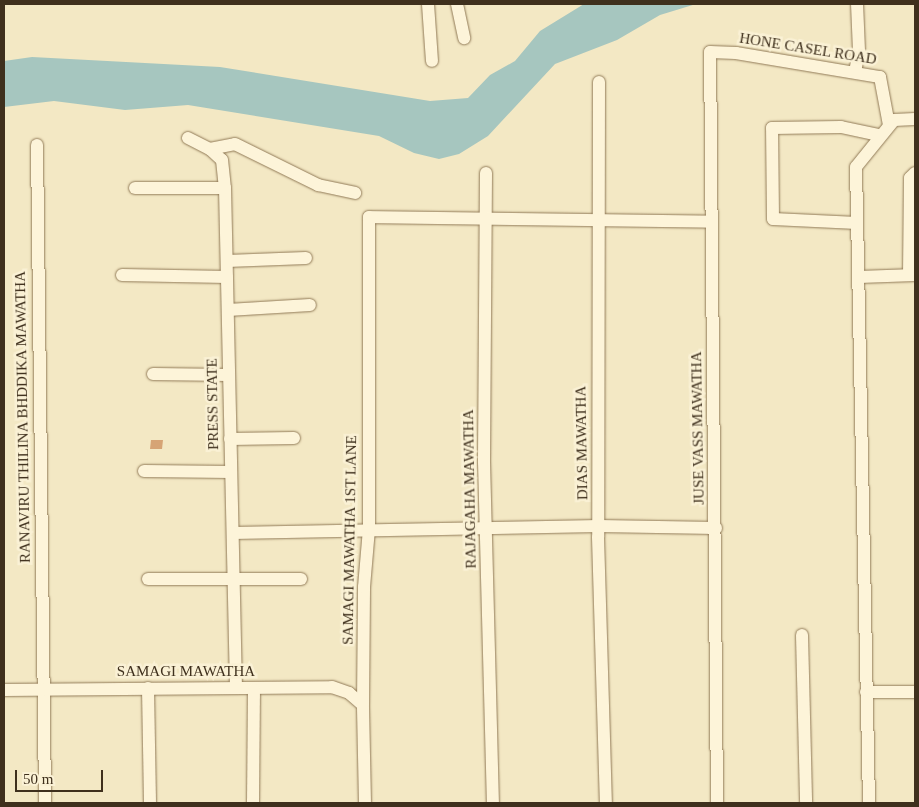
<!DOCTYPE html>
<html>
<head>
<meta charset="utf-8">
<style>
  body { margin:0 }
  #map { position:relative; width:919px; height:807px; overflow:hidden; background:#f3e8c4; font-family:"Times New Roman",serif }
  div>[style] { position:absolute }
  .water>* { inset:0; background:#a6c6bf }
  .building>* { inset:0; background:#d6a475 }
  .roads { filter:drop-shadow(0 0 1px #917a57) drop-shadow(0 0 1px #917a57) }
  .street>* { height:12px; margin:-6px; padding:0 6px; transform-origin:6px; border-radius:6px; background:#fdf4d9 }
  span { translate:-50% -50%; white-space:nowrap; text-align:center; line-height:1.15; -webkit-text-stroke:5px #faf1d5; paint-order:stroke }
  .street-label { font-size:15px; color:#3f301d }
  .frame { position:absolute; inset:0; border:5px solid #3f301d; pointer-events:none }
  .scale { position:absolute; left:15px; top:770px; width:88px; height:22px; box-sizing:border-box; border:2px solid #3f301d; border-top:0; padding-left:6px; font-size:15px; line-height:18px; white-space:nowrap; color:#3f301d; -webkit-text-stroke:4px #faf1d5; paint-order:stroke }
</style>
</head>
<body>
<div id="map">
  <div class="water">
    <i style="clip-path:polygon(584px 4px,696px 4px,660px 15px,617px 40px,555px 64px,488px 136px,459px 154px,439px 159px,414px 153px,379px 136px,188px 105px,125px 110px,54px 101px,4px 107px,4px 61px,32px 57px,220px 67px,430px 101px,468px 98px,490px 75px,515px 61px,540px 31px)"></i>
  </div>
  <div class="building">
    <i style="clip-path:polygon(151px 440px,163px 440px,162px 449px,150px 449px)"></i>
  </div>
  <div class="roads">
    <div class="street">
      <i style="left:428px;top:4px;width:57px;rotate:86deg"></i>
      <i style="left:457px;top:4px;width:35px;rotate:78deg"></i>
      <i style="left:855px;top:72px;width:21px;rotate:-79deg"></i>
      <i style="left:859px;top:51px;width:47px;rotate:-92.4deg"></i>
      <i style="left:599px;top:82px;width:455px;rotate:90.1deg"></i>
      <i style="left:598px;top:537px;width:266px;rotate:88.3deg"></i>
      <i style="left:188px;top:138px;width:25px;rotate:27deg"></i>
      <i style="left:210px;top:149px;width:16px;rotate:43deg"></i>
      <i style="left:222px;top:160px;width:28px;rotate:84deg"></i>
      <i style="left:225px;top:188px;width:500px;rotate:88.74deg"></i>
      <i style="left:37px;top:145px;width:658px;rotate:89.3deg"></i>
      <i style="left:210px;top:149px;width:25px;rotate:-11deg"></i>
      <i style="left:235px;top:144px;width:93px;rotate:26.3deg"></i>
      <i style="left:318px;top:185px;width:38px;rotate:12deg"></i>
      <i style="left:486px;top:173px;width:289px;rotate:90.4deg"></i>
      <i style="left:484px;top:462px;width:341px;rotate:88.5deg"></i>
      <i style="left:135px;top:188px;width:90px"></i>
      <i style="left:857px;top:223px;width:84px;rotate:-177.3deg"></i>
      <i style="left:773px;top:219px;width:91px;rotate:-90.6deg"></i>
      <i style="left:772px;top:128px;width:69px;rotate:-0.8deg"></i>
      <i style="left:841px;top:127px;width:39px;rotate:12deg"></i>
      <i style="left:227px;top:261px;width:79px;rotate:-2.2deg"></i>
      <i style="left:122px;top:275px;width:105px;rotate:1.1deg"></i>
      <i style="left:909px;top:275px;width:97px;rotate:-89.4deg"></i>
      <i style="left:910px;top:178px;width:7px;rotate:-45deg"></i>
      <i style="left:859px;top:277px;width:56px;rotate:-2deg"></i>
      <i style="left:228px;top:310px;width:82px;rotate:-3.5deg"></i>
      <i style="left:153px;top:374px;width:76px;rotate:0.8deg"></i>
      <i style="left:230px;top:439px;width:64px;rotate:-0.9deg"></i>
      <i style="left:144px;top:471px;width:87px;rotate:0.7deg"></i>
      <i style="left:233px;top:533px;width:366px;rotate:-1.1deg"></i>
      <i style="left:599px;top:526px;width:117px;rotate:1deg"></i>
      <i style="left:148px;top:579px;width:153px"></i>
      <i style="left:802px;top:635px;width:168px;rotate:88.6deg"></i>
      <i style="left:148px;top:688px;width:115px;rotate:89deg"></i>
      <i style="left:4px;top:690px;width:328px;rotate:-0.5deg"></i>
      <i style="left:332px;top:687px;width:18px;rotate:19deg"></i>
      <i style="left:349px;top:693px;width:18px;rotate:41deg"></i>
      <i style="left:866px;top:692px;width:49px"></i>
      <i style="left:253px;top:803px;width:113px;rotate:-89.5deg"></i>
      <i style="left:365px;top:803px;width:98px;rotate:-91.2deg"></i>
      <i style="left:363px;top:705px;width:118px;rotate:-89.5deg"></i>
      <i style="left:364px;top:587px;width:58px;rotate:-85.1deg"></i>
      <i style="left:369px;top:529px;width:312px;rotate:-90deg"></i>
      <i style="left:369px;top:217px;width:343px;rotate:0.8deg"></i>
      <i style="left:717px;top:803px;width:751px;rotate:-90.53deg"></i>
      <i style="left:710px;top:52px;width:26px;rotate:2deg"></i>
      <i style="left:736px;top:53px;width:146px;rotate:9.5deg"></i>
      <i style="left:880px;top:77px;width:49px;rotate:79.4deg"></i>
      <i style="left:869px;top:803px;width:636px;rotate:-91.17deg"></i>
      <i style="left:856px;top:167px;width:60px;rotate:-51deg"></i>
      <i style="left:894px;top:120px;width:21px;rotate:-3deg"></i>
    </div>
  </div>
  <div class="street-label">
    <span style="left:808px;top:49px;rotate:9deg">HONE CASEL ROAD</span>
    <span style="left:213px;top:404px;rotate:-91deg">PRESS STATE</span>
    <span style="left:23px;top:417px;rotate:-91deg">RANAVIRU THILINA BHDDIKA MAWATHA</span>
    <span style="left:698px;top:428px;rotate:-91deg">JUSE VASS MAWATHA</span>
    <span style="left:582px;top:443px;rotate:-91deg">DIAS MAWATHA</span>
    <span style="left:470px;top:489px;rotate:-91deg">RAJAGAHA MAWATHA</span>
    <span style="left:350px;top:540px;rotate:-89deg">SAMAGI MAWATHA 1ST LANE</span>
    <span style="left:186px;top:672px">SAMAGI MAWATHA</span>
  </div>
  <div class="frame"></div>
  <div class="scale">50 m</div>
</div>
</body>
</html>
